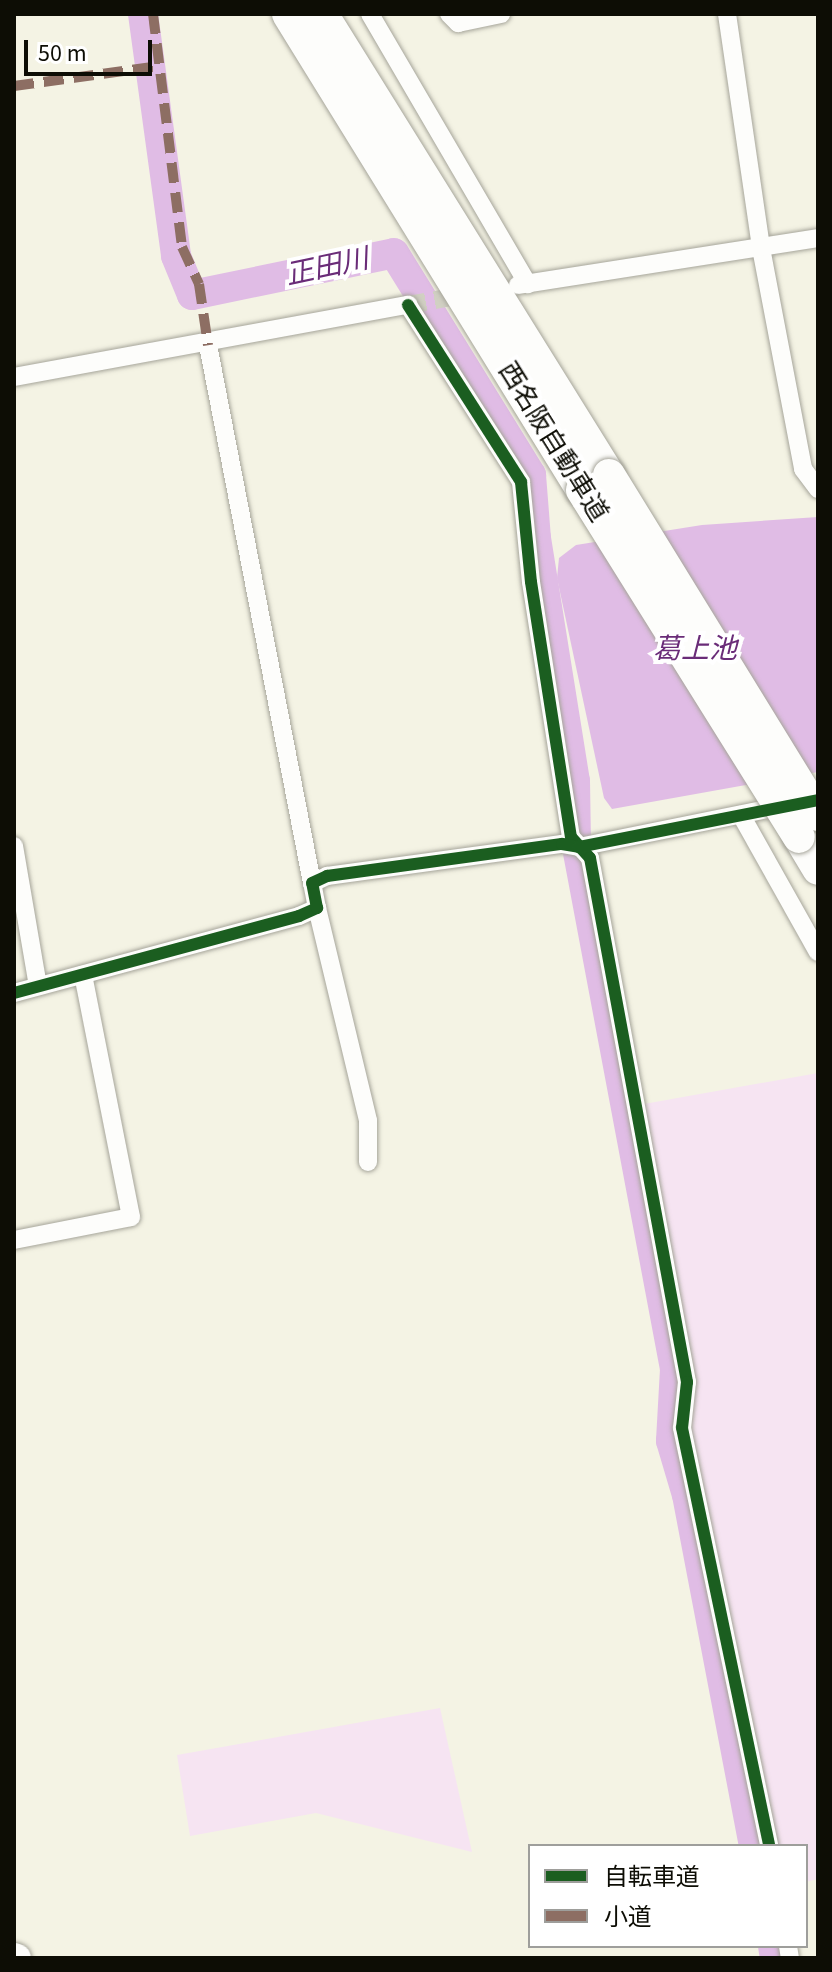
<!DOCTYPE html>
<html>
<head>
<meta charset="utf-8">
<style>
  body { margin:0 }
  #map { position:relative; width:832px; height:1972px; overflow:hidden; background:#f4f3e4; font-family:"Source Sans 3","Noto Sans JP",sans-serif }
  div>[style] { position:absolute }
  .green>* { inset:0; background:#f6e4f2 }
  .water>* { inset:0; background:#e0bce5 }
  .river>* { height:30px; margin:-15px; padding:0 15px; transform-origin:15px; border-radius:15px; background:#e0bce5 }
  .minor-tunnel>* { height:18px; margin-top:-9px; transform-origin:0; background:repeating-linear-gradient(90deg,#d1d0c3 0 18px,transparent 0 27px) }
  .roads { filter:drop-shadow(0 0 2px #a6a59a) drop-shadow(0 0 2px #a6a59a) }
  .minor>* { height:18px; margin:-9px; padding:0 9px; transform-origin:9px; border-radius:9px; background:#fdfdfb }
  .trunk>* { height:28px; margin:-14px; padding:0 14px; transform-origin:14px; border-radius:14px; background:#fdfdfb }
  .motorway>* { height:32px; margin:-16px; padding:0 16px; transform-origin:16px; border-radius:16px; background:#fdfdfb }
  .bridges { filter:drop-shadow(0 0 2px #a6a59a) drop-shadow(0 0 2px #a6a59a) }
  .motorway-bridge>* { height:32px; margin:-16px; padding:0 16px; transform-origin:16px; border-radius:16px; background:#fdfdfb }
  .quiet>* { height:10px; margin-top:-5px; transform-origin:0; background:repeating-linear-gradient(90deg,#8d6e63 0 20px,transparent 0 30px) }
  .cycleway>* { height:12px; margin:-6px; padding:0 6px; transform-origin:6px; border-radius:6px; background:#1b5e20 }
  span { translate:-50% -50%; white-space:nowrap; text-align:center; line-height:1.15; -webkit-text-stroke:8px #fff; paint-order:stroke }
  .street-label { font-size:26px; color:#0d0d05 }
  .water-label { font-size:28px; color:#6a2c78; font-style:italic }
  .frame { position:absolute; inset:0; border:16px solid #0d0d05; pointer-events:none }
  .legend { position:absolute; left:528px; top:1844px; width:280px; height:104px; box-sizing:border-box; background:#fff; border:2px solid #9e9e9b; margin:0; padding:10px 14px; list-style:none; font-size:24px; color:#0d0d05 }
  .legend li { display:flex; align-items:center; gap:16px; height:40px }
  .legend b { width:40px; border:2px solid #9e9e9b }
  .scale { position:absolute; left:24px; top:40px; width:128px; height:36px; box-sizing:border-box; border:4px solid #0d0d05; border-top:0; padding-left:10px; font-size:24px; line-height:28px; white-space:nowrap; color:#0d0d05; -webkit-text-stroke:6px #fff; paint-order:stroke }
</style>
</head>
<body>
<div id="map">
  <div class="green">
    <i style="clip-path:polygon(818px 1073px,818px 1879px,806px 1882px,806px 1846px,770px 1846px,690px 1457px,644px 1104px)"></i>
    <i style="clip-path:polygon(440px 1708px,472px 1852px,316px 1813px,190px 1836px,177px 1755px)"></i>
  </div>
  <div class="water">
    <i style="clip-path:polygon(818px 517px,818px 772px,612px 809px,604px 798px,557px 578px,559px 558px,576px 545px,702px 525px)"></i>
  </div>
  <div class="river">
    <i style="left:143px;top:14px;width:244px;rotate:82.2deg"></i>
    <i style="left:176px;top:256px;width:42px;rotate:67.7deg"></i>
    <i style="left:192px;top:295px;width:206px;rotate:-11.7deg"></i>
    <i style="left:394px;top:253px;width:261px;rotate:58.3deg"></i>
    <i style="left:531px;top:475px;width:63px;rotate:85.5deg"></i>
    <i style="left:536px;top:538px;width:246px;rotate:80.9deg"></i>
    <i style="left:575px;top:781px;width:61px;rotate:89.1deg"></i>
    <i style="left:576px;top:842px;width:536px;rotate:79.36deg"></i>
    <i style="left:675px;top:1369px;width:72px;rotate:93.2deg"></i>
    <i style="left:671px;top:1441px;width:56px;rotate:73.5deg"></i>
    <i style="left:687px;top:1495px;width:357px;rotate:79.2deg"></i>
    <i style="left:773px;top:1946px;width:12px;rotate:81deg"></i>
  </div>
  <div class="minor-tunnel">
    <i style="left:408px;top:305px;width:61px;rotate:-10.4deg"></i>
  </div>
  <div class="roads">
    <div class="minor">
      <i style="left:370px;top:14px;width:313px;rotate:59.7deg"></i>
      <i style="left:449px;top:14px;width:13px;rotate:45deg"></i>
      <i style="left:458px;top:23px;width:44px;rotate:-11.8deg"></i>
      <i style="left:727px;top:14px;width:236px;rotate:81.7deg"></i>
      <i style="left:761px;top:248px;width:225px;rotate:79.2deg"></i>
      <i style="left:803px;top:469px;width:25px;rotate:53deg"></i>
      <i style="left:518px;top:285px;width:304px;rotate:-8.9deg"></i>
      <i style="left:208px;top:345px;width:548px;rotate:79.06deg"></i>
      <i style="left:14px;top:377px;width:401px;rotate:-10.4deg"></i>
      <i style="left:408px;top:305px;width:210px;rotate:57.4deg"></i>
      <i style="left:521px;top:482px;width:100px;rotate:84.3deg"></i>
      <i style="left:531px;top:582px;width:258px;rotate:81.1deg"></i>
      <i style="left:571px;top:837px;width:28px;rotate:48deg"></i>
      <i style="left:590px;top:858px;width:533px;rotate:79.51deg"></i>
      <i style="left:687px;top:1382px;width:46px;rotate:96.2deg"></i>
      <i style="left:682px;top:1428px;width:427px;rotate:78.2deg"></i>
      <i style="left:741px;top:815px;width:157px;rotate:60.7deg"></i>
      <i style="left:14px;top:846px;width:142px;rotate:80.3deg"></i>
      <i style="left:317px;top:908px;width:219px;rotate:76.5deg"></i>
      <i style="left:368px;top:1121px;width:41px;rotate:90deg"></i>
      <i style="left:14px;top:993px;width:295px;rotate:-15.1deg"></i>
      <i style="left:299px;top:916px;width:20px;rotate:-24deg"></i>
      <i style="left:317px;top:908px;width:25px;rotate:-101deg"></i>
      <i style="left:312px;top:883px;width:17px;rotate:-25deg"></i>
      <i style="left:327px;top:876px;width:237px;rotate:-7.8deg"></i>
      <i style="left:562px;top:844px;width:17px;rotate:10deg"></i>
      <i style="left:579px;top:847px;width:213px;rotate:-11.4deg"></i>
      <i style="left:14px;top:1240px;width:119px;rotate:-11.1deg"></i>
      <i style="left:131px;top:1217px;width:247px;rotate:-101.2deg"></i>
      <i style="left:788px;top:1946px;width:12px;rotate:81deg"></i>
    </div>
    <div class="trunk">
      <i style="left:14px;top:1957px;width:3px;rotate:18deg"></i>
    </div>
    <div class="motorway">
      <i style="left:288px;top:14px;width:559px;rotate:58.3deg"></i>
      <i style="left:322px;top:14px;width:543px;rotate:58.1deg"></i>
      <i style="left:799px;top:837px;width:37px;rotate:59deg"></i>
    </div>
  </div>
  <div class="bridges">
    <div class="motorway-bridge">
      <i style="left:609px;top:475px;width:399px;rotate:58.4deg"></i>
      <i style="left:582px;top:490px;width:409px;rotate:58deg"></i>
    </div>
  </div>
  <div class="quiet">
    <i style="left:153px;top:14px;width:235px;rotate:82.9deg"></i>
    <i style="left:182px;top:247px;width:41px;rotate:65.3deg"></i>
    <i style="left:199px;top:284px;width:62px;rotate:81.6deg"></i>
    <i style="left:14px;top:86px;width:147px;rotate:-7.8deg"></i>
  </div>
  <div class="cycleway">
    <i style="left:408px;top:305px;width:210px;rotate:57.4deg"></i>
    <i style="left:521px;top:482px;width:100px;rotate:84.3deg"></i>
    <i style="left:531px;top:582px;width:258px;rotate:81.1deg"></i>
    <i style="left:571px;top:837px;width:28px;rotate:48deg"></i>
    <i style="left:590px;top:858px;width:533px;rotate:79.51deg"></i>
    <i style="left:687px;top:1382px;width:46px;rotate:96.2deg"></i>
    <i style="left:682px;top:1428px;width:427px;rotate:78.2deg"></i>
    <i style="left:14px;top:993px;width:295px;rotate:-15.1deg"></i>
    <i style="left:299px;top:916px;width:20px;rotate:-24deg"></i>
    <i style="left:317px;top:908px;width:25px;rotate:-101deg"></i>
    <i style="left:312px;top:883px;width:17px;rotate:-25deg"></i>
    <i style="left:327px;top:876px;width:237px;rotate:-7.8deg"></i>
    <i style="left:562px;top:844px;width:17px;rotate:10deg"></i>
    <i style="left:579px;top:847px;width:244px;rotate:-11.1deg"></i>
  </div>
  <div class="street-label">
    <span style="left:553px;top:442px;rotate:58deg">西名阪自動車道</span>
  </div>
  <div class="water-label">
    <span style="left:327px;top:267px;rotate:-12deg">正田川</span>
    <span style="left:695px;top:649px">葛上池</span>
  </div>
  <div class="frame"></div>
  <ul class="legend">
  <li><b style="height:10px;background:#1b5e20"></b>自転車道</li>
  <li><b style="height:10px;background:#8d6e63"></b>小道</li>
  </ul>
  <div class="scale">50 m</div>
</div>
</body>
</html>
